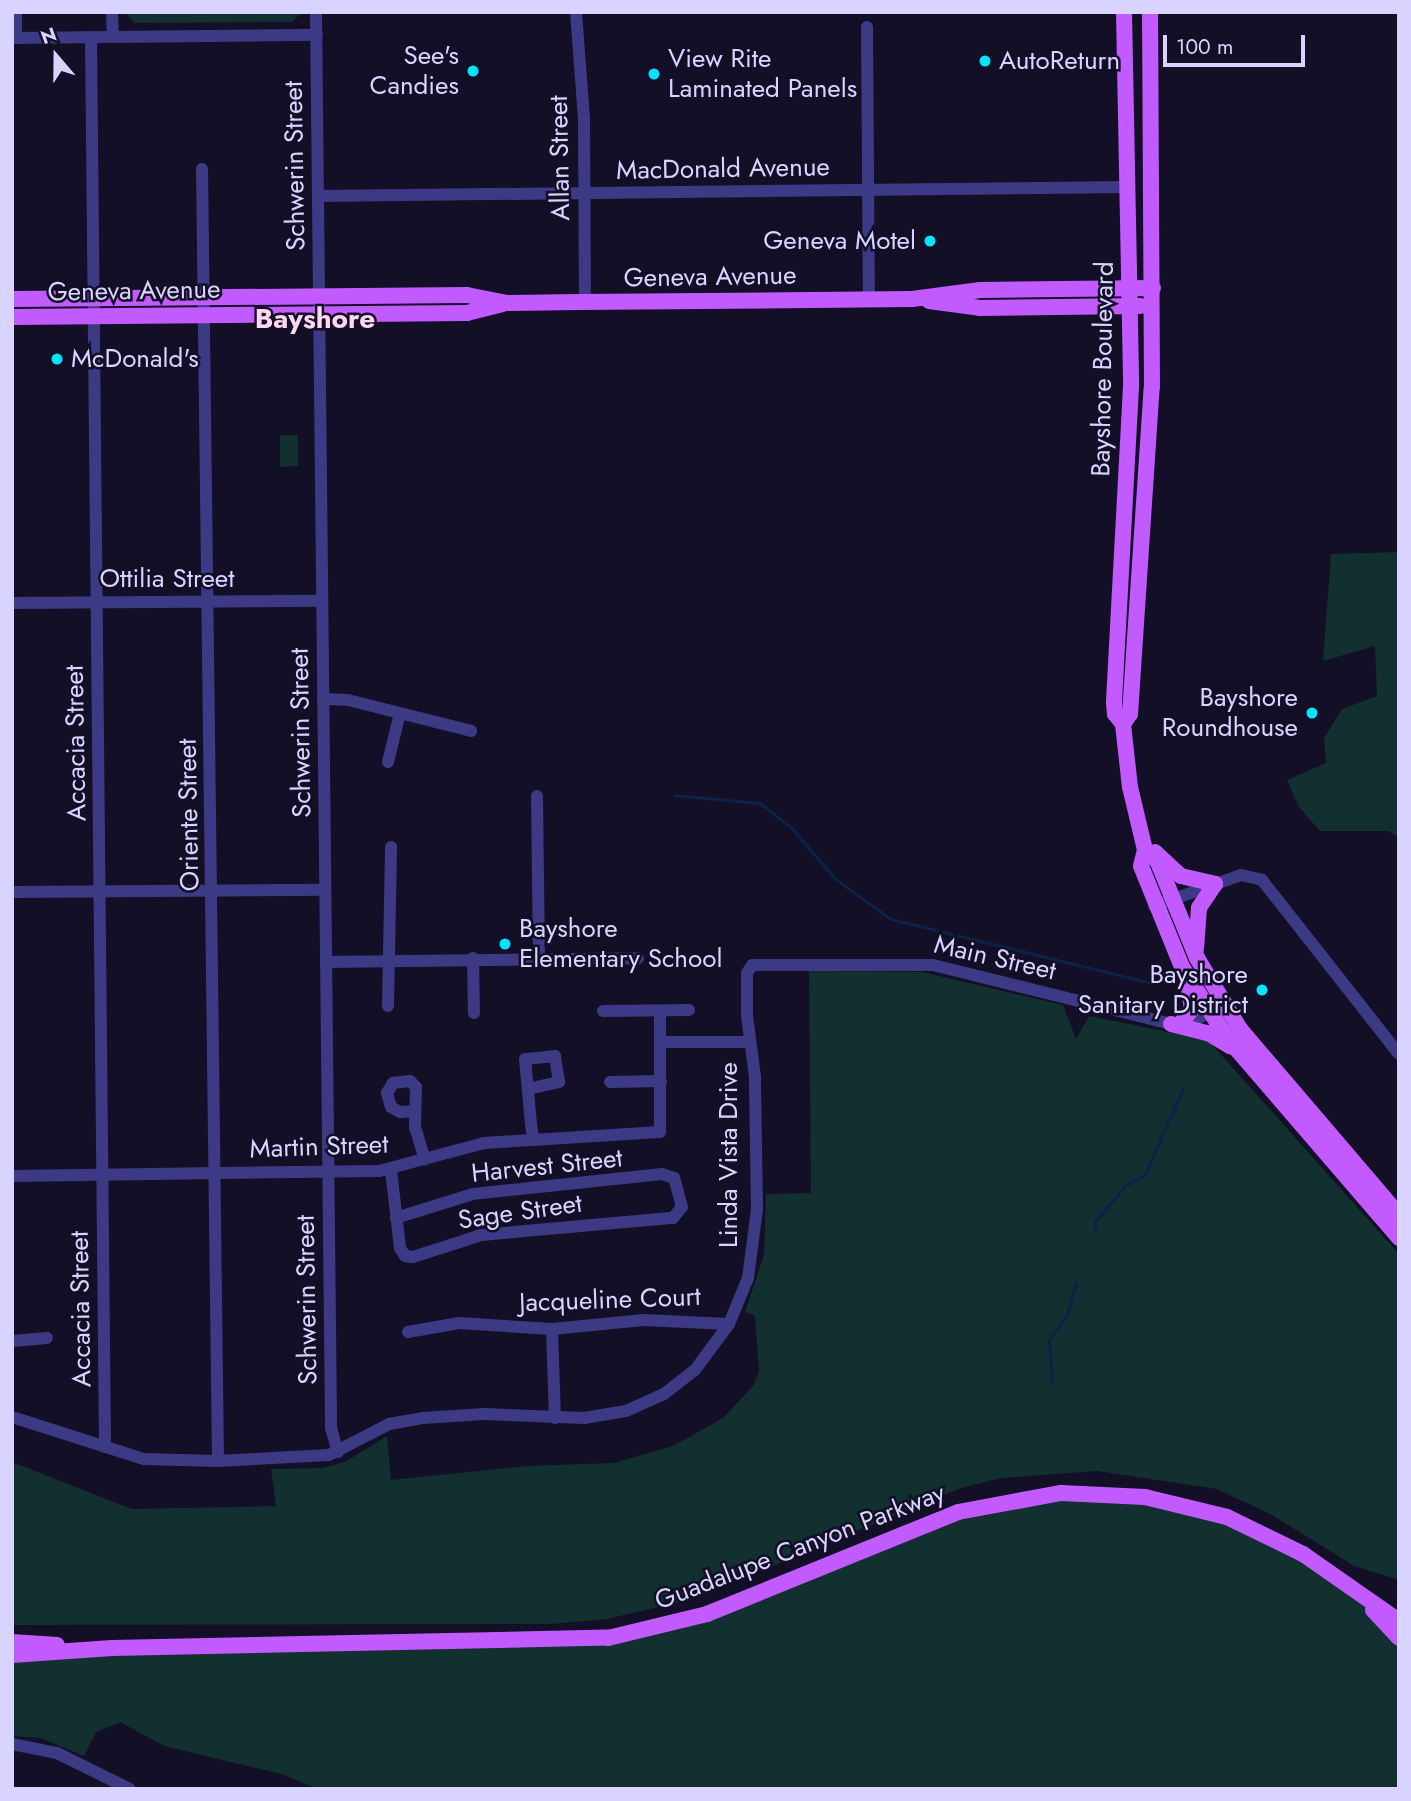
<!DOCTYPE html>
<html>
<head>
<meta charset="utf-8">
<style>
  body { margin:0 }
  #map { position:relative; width:1411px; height:1801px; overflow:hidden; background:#130f26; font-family:Jost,sans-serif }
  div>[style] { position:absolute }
  .green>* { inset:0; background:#12302f }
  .stream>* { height:2.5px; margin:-1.25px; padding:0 1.25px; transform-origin:1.25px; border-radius:1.25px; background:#0c2248 }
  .minor>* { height:12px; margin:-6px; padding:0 6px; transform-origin:6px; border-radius:6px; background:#3d3a85 }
  .major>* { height:16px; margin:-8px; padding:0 8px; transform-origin:8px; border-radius:8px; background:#c25bff }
  .dots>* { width:19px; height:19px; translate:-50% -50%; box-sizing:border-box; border:4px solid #130f26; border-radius:50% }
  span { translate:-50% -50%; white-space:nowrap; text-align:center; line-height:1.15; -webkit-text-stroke:5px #130f26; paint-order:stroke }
  .poi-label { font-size:26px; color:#d9d4ff }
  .right { translate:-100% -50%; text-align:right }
  .left { translate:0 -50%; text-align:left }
  .street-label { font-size:26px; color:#d9d4ff }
  .neighbourhood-label { font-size:28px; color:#ffd6f0; font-weight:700 }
  .frame { position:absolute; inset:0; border:14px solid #d9d4ff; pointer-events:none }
  .north { position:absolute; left:21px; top:21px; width:70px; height:70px; -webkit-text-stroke:5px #130f26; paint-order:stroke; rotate:340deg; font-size:19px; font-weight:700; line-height:28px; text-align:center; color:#d9d4ff }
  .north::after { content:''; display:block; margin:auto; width:24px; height:32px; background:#d9d4ff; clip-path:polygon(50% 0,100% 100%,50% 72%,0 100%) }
  .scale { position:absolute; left:1163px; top:35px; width:142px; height:32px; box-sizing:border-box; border:4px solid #d9d4ff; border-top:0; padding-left:9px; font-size:21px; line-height:24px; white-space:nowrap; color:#d9d4ff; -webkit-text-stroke:5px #130f26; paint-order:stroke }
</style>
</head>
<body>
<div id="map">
  <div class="green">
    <i style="clip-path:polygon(125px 12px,300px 12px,301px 13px,292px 22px,134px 23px)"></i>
    <i style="clip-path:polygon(280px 435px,298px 435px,298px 466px,280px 467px)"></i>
    <i style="clip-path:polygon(1399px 552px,1399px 838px,1389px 831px,1320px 831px,1299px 807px,1287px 780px,1326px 763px,1324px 738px,1342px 709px,1377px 696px,1375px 646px,1323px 661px,1331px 554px)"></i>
    <i style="clip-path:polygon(809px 971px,922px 972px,1063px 1005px,1076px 1039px,1089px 1016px,1208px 1040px,1399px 1254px,1399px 1580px,1354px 1566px,1272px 1515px,1217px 1489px,1097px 1471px,1001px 1478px,961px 1488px,693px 1599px,607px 1619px,551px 1624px,12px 1625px,12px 1462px,132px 1509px,276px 1506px,271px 1469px,322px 1468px,345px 1462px,387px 1436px,391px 1480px,527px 1466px,614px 1463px,673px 1446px,723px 1418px,753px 1386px,759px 1372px,755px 1316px,745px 1312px,764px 1255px,766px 1194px,811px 1193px)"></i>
    <i style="clip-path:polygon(1019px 1497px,1187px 1505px,1322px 1565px,1399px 1638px,1399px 1789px,318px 1789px,281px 1774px,164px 1746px,120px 1722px,96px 1732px,84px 1756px,41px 1738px,12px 1736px,12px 1655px,648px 1631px)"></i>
  </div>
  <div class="stream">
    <i style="left:674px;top:795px;width:86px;rotate:5.3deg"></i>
    <i style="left:760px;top:803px;width:41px;rotate:38deg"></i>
    <i style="left:792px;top:828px;width:67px;rotate:49.2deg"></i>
    <i style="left:836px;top:879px;width:68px;rotate:36deg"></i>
    <i style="left:891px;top:919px;width:264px;rotate:13.8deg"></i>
    <i style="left:1095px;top:1233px;width:11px;rotate:-90deg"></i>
    <i style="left:1095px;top:1222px;width:47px;rotate:-50.2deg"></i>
    <i style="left:1125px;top:1186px;width:23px;rotate:-29deg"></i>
    <i style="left:1145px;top:1175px;width:95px;rotate:-66.4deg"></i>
    <i style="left:1052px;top:1382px;width:42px;rotate:-94.1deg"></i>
    <i style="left:1049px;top:1340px;width:31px;rotate:-54deg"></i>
    <i style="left:1067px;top:1315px;width:33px;rotate:-74deg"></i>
  </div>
  <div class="minor">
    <i style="left:16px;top:12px;width:26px;rotate:90deg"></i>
    <i style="left:112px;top:12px;width:25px;rotate:88deg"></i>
    <i style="left:316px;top:12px;width:1416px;rotate:89.39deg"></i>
    <i style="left:331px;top:1428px;width:25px;rotate:74deg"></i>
    <i style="left:576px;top:12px;width:106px;rotate:85.7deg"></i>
    <i style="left:584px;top:118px;width:184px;rotate:89.7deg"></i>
    <i style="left:867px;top:27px;width:272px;rotate:89.6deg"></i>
    <i style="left:91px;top:37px;width:1410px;rotate:89.43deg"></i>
    <i style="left:12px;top:38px;width:305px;rotate:-0.6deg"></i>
    <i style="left:202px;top:169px;width:1292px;rotate:89.29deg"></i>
    <i style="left:318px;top:196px;width:810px;rotate:-0.64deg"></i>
    <i style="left:12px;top:603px;width:310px;rotate:-0.4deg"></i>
    <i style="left:323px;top:699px;width:25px;rotate:2deg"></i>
    <i style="left:348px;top:700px;width:127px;rotate:14.1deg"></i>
    <i style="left:388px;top:762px;width:50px;rotate:-76.2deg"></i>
    <i style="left:537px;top:796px;width:163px;rotate:89.3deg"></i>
    <i style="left:12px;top:892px;width:313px;rotate:-0.4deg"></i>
    <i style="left:1154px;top:906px;width:92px;rotate:-19.6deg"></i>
    <i style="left:1241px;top:875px;width:22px;rotate:13deg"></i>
    <i style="left:1262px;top:880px;width:221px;rotate:51.8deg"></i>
    <i style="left:473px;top:958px;width:55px;rotate:89deg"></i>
    <i style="left:326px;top:962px;width:312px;rotate:-0.7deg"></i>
    <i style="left:388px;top:1006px;width:159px;rotate:-88.9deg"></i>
    <i style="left:603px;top:1011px;width:86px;rotate:-0.7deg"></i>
    <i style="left:661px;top:1042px;width:89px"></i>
    <i style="left:610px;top:1082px;width:51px;rotate:-1.1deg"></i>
    <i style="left:528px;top:1089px;width:32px;rotate:-13deg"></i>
    <i style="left:559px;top:1082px;width:26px;rotate:-99deg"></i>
    <i style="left:555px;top:1056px;width:30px;rotate:174deg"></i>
    <i style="left:525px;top:1059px;width:65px;rotate:84.7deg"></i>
    <i style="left:531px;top:1124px;width:15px;rotate:82deg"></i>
    <i style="left:415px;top:1111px;width:15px;rotate:176deg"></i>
    <i style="left:400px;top:1112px;width:10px;rotate:-151deg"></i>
    <i style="left:391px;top:1107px;width:15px;rotate:-106deg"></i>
    <i style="left:387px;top:1093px;width:12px;rotate:-59deg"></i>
    <i style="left:393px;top:1083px;width:17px;rotate:-7deg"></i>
    <i style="left:410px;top:1081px;width:8px;rotate:45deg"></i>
    <i style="left:416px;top:1087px;width:40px;rotate:91.4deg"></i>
    <i style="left:415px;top:1127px;width:34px;rotate:73deg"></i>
    <i style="left:391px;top:1170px;width:79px;rotate:83.4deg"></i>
    <i style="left:400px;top:1248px;width:9px;rotate:58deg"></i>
    <i style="left:405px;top:1256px;width:8px;rotate:7deg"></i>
    <i style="left:413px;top:1257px;width:71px;rotate:-17.9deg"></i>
    <i style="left:481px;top:1235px;width:193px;rotate:-5.1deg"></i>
    <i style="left:673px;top:1218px;width:14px;rotate:-51deg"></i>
    <i style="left:682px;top:1207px;width:30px;rotate:-105deg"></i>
    <i style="left:674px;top:1178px;width:13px;rotate:-162deg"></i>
    <i style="left:662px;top:1174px;width:190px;rotate:174deg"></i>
    <i style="left:473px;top:1194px;width:81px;rotate:162.7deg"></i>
    <i style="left:12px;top:1176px;width:367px;rotate:-0.8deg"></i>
    <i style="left:379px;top:1171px;width:109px;rotate:-14.9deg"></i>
    <i style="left:484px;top:1143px;width:176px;rotate:-3.6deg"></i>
    <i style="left:660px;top:1132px;width:121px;rotate:-90deg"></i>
    <i style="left:552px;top:1329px;width:89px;rotate:88.1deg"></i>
    <i style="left:408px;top:1332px;width:52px;rotate:-10deg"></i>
    <i style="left:459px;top:1323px;width:93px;rotate:3.7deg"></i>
    <i style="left:552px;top:1329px;width:92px;rotate:-5.6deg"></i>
    <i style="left:644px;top:1320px;width:85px;rotate:2.7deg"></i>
    <i style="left:12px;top:1341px;width:35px;rotate:-5deg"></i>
    <i style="left:12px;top:1417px;width:139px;rotate:17.7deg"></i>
    <i style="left:144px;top:1459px;width:74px;rotate:1.5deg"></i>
    <i style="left:218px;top:1461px;width:111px;rotate:-3.1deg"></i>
    <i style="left:329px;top:1455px;width:68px;rotate:-27.3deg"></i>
    <i style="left:389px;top:1424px;width:34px;rotate:-10deg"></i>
    <i style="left:422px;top:1418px;width:62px;rotate:-3.7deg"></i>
    <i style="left:484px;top:1414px;width:100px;rotate:2.3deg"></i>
    <i style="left:584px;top:1418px;width:43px;rotate:-9.5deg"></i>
    <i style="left:626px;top:1411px;width:42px;rotate:-24.1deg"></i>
    <i style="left:664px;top:1394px;width:39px;rotate:-38deg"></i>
    <i style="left:695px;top:1370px;width:57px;rotate:-53.5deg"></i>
    <i style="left:729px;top:1324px;width:50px;rotate:-67.6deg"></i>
    <i style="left:748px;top:1278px;width:69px;rotate:-82.5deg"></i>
    <i style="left:757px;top:1210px;width:133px;rotate:-90.9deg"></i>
    <i style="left:755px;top:1077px;width:63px;rotate:-97.4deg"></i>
    <i style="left:747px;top:1015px;width:42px;rotate:-90deg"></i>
    <i style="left:747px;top:973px;width:9px;rotate:-58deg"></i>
    <i style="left:752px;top:965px;width:181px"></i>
    <i style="left:933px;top:965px;width:245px;rotate:13.9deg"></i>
    <i style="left:1171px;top:1024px;width:24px;rotate:-9deg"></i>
    <i style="left:1195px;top:1020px;width:26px;rotate:-29deg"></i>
    <i style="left:12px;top:1744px;width:46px;rotate:11.3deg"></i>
    <i style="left:57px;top:1753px;width:81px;rotate:26.3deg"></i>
  </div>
  <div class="major">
    <i style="left:1124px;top:12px;width:375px;rotate:88.9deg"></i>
    <i style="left:1131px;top:387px;width:316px;rotate:93.1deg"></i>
    <i style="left:1114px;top:703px;width:11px;rotate:85deg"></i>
    <i style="left:1115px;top:714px;width:13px;rotate:51deg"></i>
    <i style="left:1123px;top:724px;width:63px;rotate:83.7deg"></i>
    <i style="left:1130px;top:787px;width:65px;rotate:76.6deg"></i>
    <i style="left:1145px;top:850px;width:16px;rotate:104deg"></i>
    <i style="left:1141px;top:866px;width:109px;rotate:67.9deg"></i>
    <i style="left:1182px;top:967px;width:84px;rotate:57.6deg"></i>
    <i style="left:1227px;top:1038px;width:264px;rotate:49.3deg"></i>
    <i style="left:12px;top:299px;width:455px;rotate:-0.5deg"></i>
    <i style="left:467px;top:295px;width:41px;rotate:11.3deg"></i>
    <i style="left:507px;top:303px;width:73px;rotate:-0.8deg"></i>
    <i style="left:580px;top:302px;width:332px;rotate:-0.5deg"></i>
    <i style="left:912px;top:299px;width:69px;rotate:-7.5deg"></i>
    <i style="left:980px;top:290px;width:173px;rotate:-0.7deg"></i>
    <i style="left:929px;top:301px;width:51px;rotate:7.8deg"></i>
    <i style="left:980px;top:308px;width:160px;rotate:-0.7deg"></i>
    <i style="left:12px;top:317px;width:455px;rotate:-0.5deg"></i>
    <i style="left:467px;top:313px;width:36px;rotate:-14deg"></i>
    <i style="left:1123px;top:724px;width:12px;rotate:-55deg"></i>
    <i style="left:1130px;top:714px;width:328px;rotate:-86.2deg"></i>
    <i style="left:1152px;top:387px;width:375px;rotate:-90.3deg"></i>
    <i style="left:1145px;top:850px;width:16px;rotate:40deg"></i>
    <i style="left:1157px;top:860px;width:106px;rotate:67.8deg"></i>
    <i style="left:1197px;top:958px;width:83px;rotate:58.8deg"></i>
    <i style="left:1240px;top:1029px;width:245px;rotate:49.5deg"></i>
    <i style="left:1155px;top:852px;width:35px;rotate:43deg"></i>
    <i style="left:1181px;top:876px;width:35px;rotate:13deg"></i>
    <i style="left:1215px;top:884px;width:29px;rotate:124deg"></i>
    <i style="left:1199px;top:908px;width:41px;rotate:94.2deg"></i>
    <i style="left:1171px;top:1024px;width:38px;rotate:14deg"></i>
    <i style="left:1208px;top:1033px;width:26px;rotate:31deg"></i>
    <i style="left:1180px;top:1024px;width:19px;rotate:-51deg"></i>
    <i style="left:1192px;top:1009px;width:24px;rotate:-99deg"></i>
    <i style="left:1373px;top:1610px;width:38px;rotate:47deg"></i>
    <i style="left:12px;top:1642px;width:45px;rotate:3.8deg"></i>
    <i style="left:12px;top:1655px;width:100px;rotate:-4deg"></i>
    <i style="left:112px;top:1648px;width:496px;rotate:-1.2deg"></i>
    <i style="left:608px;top:1638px;width:102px;rotate:-13.6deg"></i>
    <i style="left:707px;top:1614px;width:271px;rotate:-22.1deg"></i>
    <i style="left:958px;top:1512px;width:105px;rotate:-10.5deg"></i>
    <i style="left:1061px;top:1493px;width:84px;rotate:2.7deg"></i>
    <i style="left:1145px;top:1497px;width:84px;rotate:13.7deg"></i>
    <i style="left:1227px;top:1517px;width:85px;rotate:26deg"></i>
    <i style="left:1303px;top:1554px;width:117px;rotate:34.9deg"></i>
  </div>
  <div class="dots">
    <i style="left:985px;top:61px;background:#00e5ff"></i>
    <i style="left:473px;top:71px;background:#00e5ff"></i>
    <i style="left:654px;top:74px;background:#00e5ff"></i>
    <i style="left:930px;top:241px;background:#00e5ff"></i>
    <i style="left:57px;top:359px;background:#00e5ff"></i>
    <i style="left:1312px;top:713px;background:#00e5ff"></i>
    <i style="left:505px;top:944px;background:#00e5ff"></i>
    <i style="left:1262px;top:990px;background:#00e5ff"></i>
  </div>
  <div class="poi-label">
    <span class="right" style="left:459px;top:71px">See's<br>Candies</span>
    <span class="left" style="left:668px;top:74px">View Rite<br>Laminated Panels</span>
    <span class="left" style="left:999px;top:61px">AutoReturn</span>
    <span class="right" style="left:916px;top:241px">Geneva Motel</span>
    <span class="left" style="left:71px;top:359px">McDonald's</span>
    <span class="right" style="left:1298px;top:713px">Bayshore<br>Roundhouse</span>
    <span class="left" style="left:519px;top:944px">Bayshore<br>Elementary School</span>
    <span class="right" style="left:1248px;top:990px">Bayshore<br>Sanitary District</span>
  </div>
  <div class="street-label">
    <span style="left:560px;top:158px;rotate:-91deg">Allan Street</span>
    <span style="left:295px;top:166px;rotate:-91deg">Schwerin Street</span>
    <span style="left:723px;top:169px;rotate:-1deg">MacDonald Avenue</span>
    <span style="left:710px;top:277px;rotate:-1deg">Geneva Avenue</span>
    <span style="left:134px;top:291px;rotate:-1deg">Geneva Avenue</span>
    <span style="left:1103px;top:369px;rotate:-89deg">Bayshore Boulevard</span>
    <span style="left:167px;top:579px">Ottilia Street</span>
    <span style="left:301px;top:733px;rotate:-91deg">Schwerin Street</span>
    <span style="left:76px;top:743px;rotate:-91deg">Accacia Street</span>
    <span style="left:189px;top:815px;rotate:-91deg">Oriente Street</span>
    <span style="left:995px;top:958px;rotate:13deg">Main Street</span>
    <span style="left:319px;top:1147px;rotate:-2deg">Martin Street</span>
    <span style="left:729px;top:1155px;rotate:-90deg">Linda Vista Drive</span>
    <span style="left:547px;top:1166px;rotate:-6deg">Harvest Street</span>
    <span style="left:520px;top:1212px;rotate:-8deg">Sage Street</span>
    <span style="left:307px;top:1300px;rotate:-91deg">Schwerin Street</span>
    <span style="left:610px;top:1300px;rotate:-2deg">Jacqueline Court</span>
    <span style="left:81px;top:1309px;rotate:-91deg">Accacia Street</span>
    <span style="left:800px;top:1547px;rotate:-21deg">Guadalupe Canyon Parkway</span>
  </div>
  <div class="neighbourhood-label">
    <span style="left:315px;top:319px">Bayshore</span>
  </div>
  <div class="frame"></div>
  <div class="north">N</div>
  <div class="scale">100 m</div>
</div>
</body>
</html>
